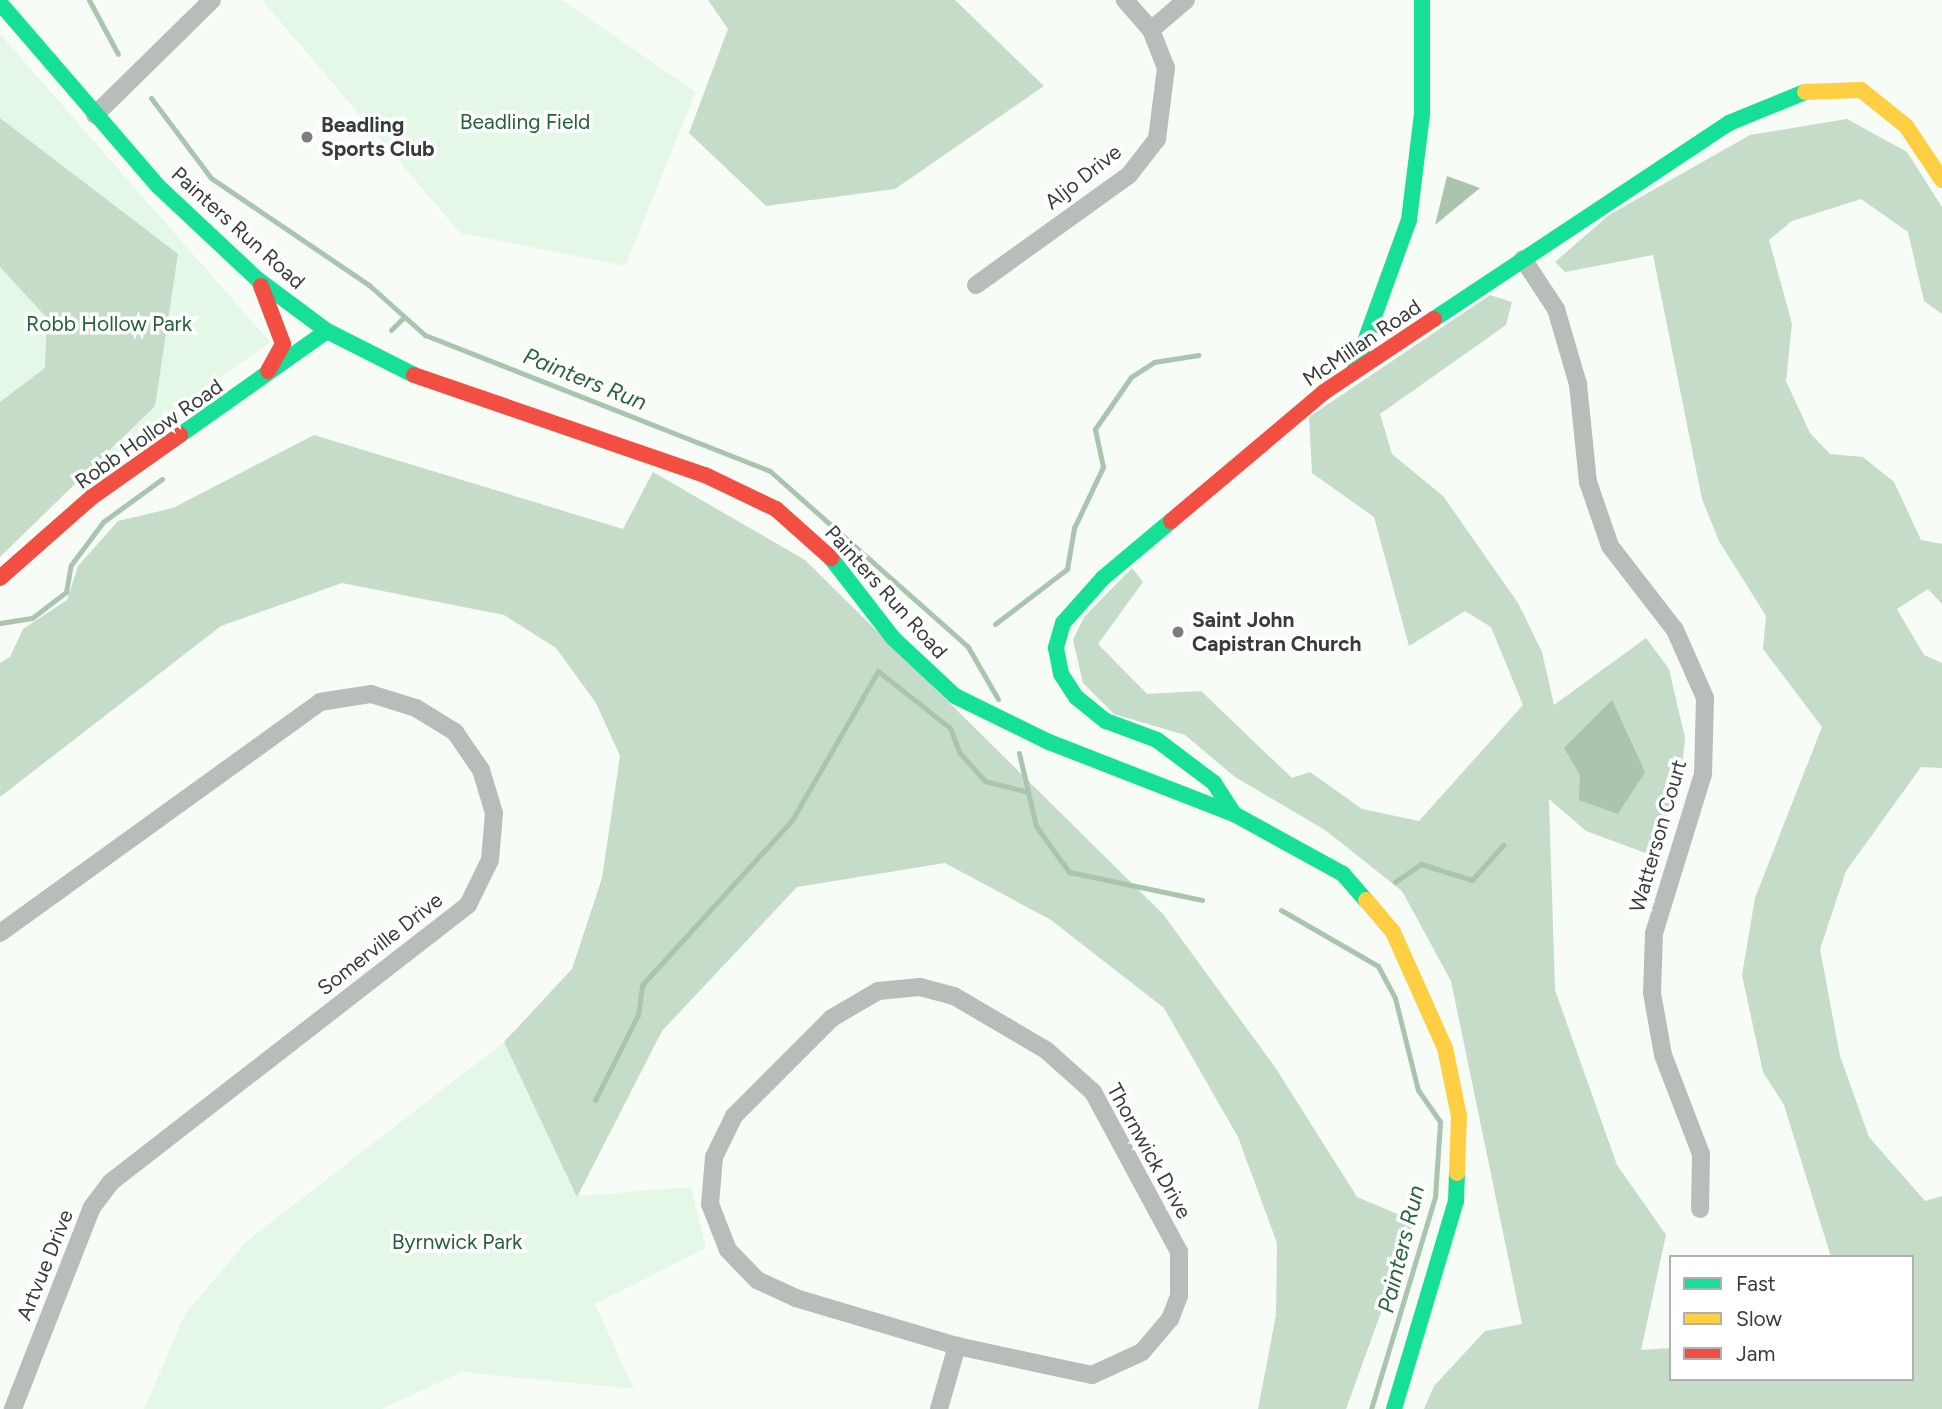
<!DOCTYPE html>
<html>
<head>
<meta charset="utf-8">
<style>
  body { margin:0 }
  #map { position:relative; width:1942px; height:1409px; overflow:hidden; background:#f7fcf7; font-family:Figtree,sans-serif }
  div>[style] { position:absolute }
  .green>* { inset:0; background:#e5f8e8 }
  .forest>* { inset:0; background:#c4dcc8 }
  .water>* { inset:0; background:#a9c5ae }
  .stream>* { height:5px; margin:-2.5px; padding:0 2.5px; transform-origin:2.5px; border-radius:2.5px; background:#a9c5ae }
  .street>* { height:18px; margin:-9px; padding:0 9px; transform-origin:9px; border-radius:9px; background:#b8bdb9 }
  .fast>* { height:16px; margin:-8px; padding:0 8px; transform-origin:8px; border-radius:8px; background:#16e098 }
  .slow>* { height:16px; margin:-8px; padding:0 8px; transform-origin:8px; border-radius:8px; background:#ffcf43 }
  .jam>* { height:16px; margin:-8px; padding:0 8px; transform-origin:8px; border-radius:8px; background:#f24e42 }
  .dots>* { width:19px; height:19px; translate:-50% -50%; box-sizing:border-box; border:4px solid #fff; border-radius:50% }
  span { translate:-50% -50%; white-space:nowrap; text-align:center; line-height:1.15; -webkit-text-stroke:7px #fff; paint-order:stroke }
  .park-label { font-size:21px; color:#266137 }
  .poi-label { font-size:21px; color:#383d39; font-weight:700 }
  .left { translate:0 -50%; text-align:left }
  .street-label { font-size:21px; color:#383d39 }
  .water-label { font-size:23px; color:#2b653c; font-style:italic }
  .legend { position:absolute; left:1669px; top:1255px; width:245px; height:126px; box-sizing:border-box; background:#fff; border:2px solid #afb1b0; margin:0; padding:9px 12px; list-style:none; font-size:21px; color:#383d39 }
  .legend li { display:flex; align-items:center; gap:14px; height:35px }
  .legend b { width:35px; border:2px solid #afb1b0 }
</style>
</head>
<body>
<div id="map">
  <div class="green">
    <i style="clip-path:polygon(262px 0,562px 0,696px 92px,625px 266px,460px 233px)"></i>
    <i style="clip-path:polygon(0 34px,270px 342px,0 539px)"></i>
    <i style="clip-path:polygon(504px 1042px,577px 1196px,691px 1187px,706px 1248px,595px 1304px,634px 1389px,461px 1372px,382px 1409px,144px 1409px,185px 1314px,247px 1241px)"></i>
  </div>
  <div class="forest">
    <i style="clip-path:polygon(708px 0,955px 0,1044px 86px,895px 189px,766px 206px,689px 133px,728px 29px)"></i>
    <i style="clip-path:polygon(0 118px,178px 254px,155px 406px,0 557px,0 402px,45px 368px,47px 318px,0 267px)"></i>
    <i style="clip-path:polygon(1847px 119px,1907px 152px,1942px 207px,1942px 314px,1924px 301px,1908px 232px,1861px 199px,1792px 221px,1769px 240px,1792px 324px,1786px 381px,1810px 433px,1830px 454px,1863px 457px,1894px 482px,1921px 540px,1942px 544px,1942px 604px,1928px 589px,1897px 609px,1924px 655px,1942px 663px,1942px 768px,1921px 767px,1846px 871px,1820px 949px,1840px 1056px,1869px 1137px,1925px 1201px,1942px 1196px,1942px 1409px,1424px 1409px,1434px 1386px,1485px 1331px,1522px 1324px,1451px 981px,1402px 891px,1325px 830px,1235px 777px,1185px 735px,1114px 714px,1083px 683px,1073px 640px,1084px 617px,1132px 568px,1143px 582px,1098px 644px,1147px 694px,1201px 691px,1292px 778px,1310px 772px,1362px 809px,1419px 821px,1523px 705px,1491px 627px,1465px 611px,1409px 646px,1374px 517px,1312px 473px,1309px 417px,1490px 295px,1512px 302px,1506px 325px,1380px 414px,1392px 454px,1443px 496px,1518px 603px,1542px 652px,1554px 705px,1646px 638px,1669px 669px,1685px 738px,1681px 781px,1651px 855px,1586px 831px,1549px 799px,1555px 990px,1617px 1165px,1666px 1235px,1641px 1350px,1671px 1348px,1671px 1379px,1912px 1379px,1912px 1257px,1831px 1257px,1784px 1105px,1763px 1072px,1742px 975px,1755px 898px,1822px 727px,1763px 649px,1766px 616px,1719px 541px,1702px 499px,1653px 255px,1565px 272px,1555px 262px,1609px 215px,1750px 135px)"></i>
    <i style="clip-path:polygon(314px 435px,623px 529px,653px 472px,805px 560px,1163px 914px,1275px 1067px,1357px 1197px,1414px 1221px,1346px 1409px,1258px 1409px,1276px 1315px,1277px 1243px,1238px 1137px,1164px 1008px,1051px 920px,945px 863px,797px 887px,662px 1031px,577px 1197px,504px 1042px,572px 969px,602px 878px,620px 756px,596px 703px,556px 648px,504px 615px,342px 583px,221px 626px,0 797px,0 663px,10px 657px,23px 629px,67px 600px,78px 566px,118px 521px,173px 508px)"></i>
  </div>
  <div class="water">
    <i style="clip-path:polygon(1447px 176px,1480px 188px,1435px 225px)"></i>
    <i style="clip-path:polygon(1612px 700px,1645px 772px,1618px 814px,1579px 800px,1580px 775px,1564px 748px)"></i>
  </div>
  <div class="stream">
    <i style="left:89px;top:0;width:61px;rotate:61.8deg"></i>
    <i style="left:151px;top:98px;width:100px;rotate:53.1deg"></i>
    <i style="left:211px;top:178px;width:191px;rotate:34.1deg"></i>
    <i style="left:369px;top:285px;width:75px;rotate:41.8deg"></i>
    <i style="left:425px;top:335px;width:371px;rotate:21.5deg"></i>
    <i style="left:770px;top:471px;width:265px;rotate:41.6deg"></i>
    <i style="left:968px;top:647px;width:60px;rotate:60deg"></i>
    <i style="left:391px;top:330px;width:18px;rotate:-45deg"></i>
    <i style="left:0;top:623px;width:32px;rotate:-9deg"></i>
    <i style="left:32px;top:618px;width:43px;rotate:-37.4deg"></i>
    <i style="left:66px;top:592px;width:27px;rotate:-80deg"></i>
    <i style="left:71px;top:565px;width:54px;rotate:-53.3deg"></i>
    <i style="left:103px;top:522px;width:73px;rotate:-36.1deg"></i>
    <i style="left:995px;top:624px;width:91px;rotate:-37.4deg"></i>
    <i style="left:1067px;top:569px;width:42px;rotate:-80.3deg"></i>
    <i style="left:1074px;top:528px;width:68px;rotate:-64.6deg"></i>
    <i style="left:1103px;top:467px;width:39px;rotate:-102deg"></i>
    <i style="left:1095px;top:429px;width:63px;rotate:-55.3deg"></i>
    <i style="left:1131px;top:377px;width:27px;rotate:-33deg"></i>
    <i style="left:1154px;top:362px;width:45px;rotate:-9deg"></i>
    <i style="left:1019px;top:753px;width:75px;rotate:76.9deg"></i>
    <i style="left:1036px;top:826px;width:57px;rotate:54.3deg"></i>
    <i style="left:1069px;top:872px;width:136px;rotate:11.9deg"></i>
    <i style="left:1395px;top:882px;width:32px;rotate:-35deg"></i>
    <i style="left:1421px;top:864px;width:53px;rotate:17.4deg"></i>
    <i style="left:1472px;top:880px;width:47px;rotate:-48.5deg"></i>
    <i style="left:1281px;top:910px;width:112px;rotate:30deg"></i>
    <i style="left:1378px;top:966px;width:36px;rotate:62deg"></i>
    <i style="left:1395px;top:998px;width:95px;rotate:76deg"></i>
    <i style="left:1418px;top:1090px;width:39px;rotate:55deg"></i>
    <i style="left:1440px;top:1122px;width:75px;rotate:93.8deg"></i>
    <i style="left:1435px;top:1197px;width:221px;rotate:106.8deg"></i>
    <i style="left:595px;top:1100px;width:95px;rotate:-63.2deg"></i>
    <i style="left:638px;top:1015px;width:30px;rotate:-82deg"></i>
    <i style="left:642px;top:985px;width:223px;rotate:-47.7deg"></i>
    <i style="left:792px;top:820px;width:172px;rotate:-60deg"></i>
    <i style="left:878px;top:671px;width:92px;rotate:38.4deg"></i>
    <i style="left:950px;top:728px;width:26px;rotate:69deg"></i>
    <i style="left:959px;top:752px;width:39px;rotate:48deg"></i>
    <i style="left:985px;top:781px;width:44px;rotate:14.3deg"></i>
  </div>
  <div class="street">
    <i style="left:1151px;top:30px;width:46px;rotate:-40.6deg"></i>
    <i style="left:95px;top:115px;width:164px;rotate:-44.5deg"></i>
    <i style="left:1523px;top:259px;width:60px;rotate:56.6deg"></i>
    <i style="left:1556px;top:309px;width:78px;rotate:73.7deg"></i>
    <i style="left:1578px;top:384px;width:99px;rotate:84.2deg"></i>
    <i style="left:1588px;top:482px;width:68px;rotate:71deg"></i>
    <i style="left:1610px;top:546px;width:106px;rotate:52.3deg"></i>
    <i style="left:1675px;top:630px;width:74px;rotate:66.2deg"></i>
    <i style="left:1705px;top:698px;width:76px;rotate:91.5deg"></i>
    <i style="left:1703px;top:774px;width:166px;rotate:107.1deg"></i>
    <i style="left:1654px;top:933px;width:60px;rotate:91.9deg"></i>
    <i style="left:1652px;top:993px;width:63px;rotate:79.9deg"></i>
    <i style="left:1663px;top:1055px;width:106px;rotate:69deg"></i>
    <i style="left:1701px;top:1154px;width:55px;rotate:91deg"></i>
    <i style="left:976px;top:285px;width:188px;rotate:-35.7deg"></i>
    <i style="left:1129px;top:175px;width:46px;rotate:-52.1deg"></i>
    <i style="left:1157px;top:139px;width:72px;rotate:-82.8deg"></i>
    <i style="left:1166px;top:68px;width:41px;rotate:-111.5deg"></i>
    <i style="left:1151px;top:30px;width:40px;rotate:-131deg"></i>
    <i style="left:0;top:933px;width:395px;rotate:-35.8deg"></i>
    <i style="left:320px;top:702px;width:52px;rotate:-8.9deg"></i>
    <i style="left:371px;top:694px;width:47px;rotate:17.3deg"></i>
    <i style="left:416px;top:708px;width:46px;rotate:31.6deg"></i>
    <i style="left:455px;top:732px;width:46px;rotate:55.6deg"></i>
    <i style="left:481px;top:770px;width:45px;rotate:73.2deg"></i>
    <i style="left:494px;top:813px;width:47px;rotate:94.9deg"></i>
    <i style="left:490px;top:860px;width:50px;rotate:116.1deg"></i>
    <i style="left:468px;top:905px;width:452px;rotate:142.2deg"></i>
    <i style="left:111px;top:1182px;width:31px;rotate:127deg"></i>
    <i style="left:92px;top:1207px;width:217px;rotate:111.4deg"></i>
    <i style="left:920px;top:987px;width:35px;rotate:15deg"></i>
    <i style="left:954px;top:996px;width:107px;rotate:30.4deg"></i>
    <i style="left:1046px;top:1050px;width:63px;rotate:41.8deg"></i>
    <i style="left:1093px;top:1092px;width:182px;rotate:61.7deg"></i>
    <i style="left:1179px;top:1252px;width:44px;rotate:90deg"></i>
    <i style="left:1179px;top:1296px;width:25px;rotate:111deg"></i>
    <i style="left:1170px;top:1319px;width:43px;rotate:130.3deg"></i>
    <i style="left:1142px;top:1352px;width:55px;rotate:155.3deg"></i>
    <i style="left:1092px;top:1375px;width:138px;rotate:-167.9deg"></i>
    <i style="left:957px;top:1346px;width:168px;rotate:-163.4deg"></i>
    <i style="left:796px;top:1298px;width:43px;rotate:-155.2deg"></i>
    <i style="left:757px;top:1280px;width:42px;rotate:-134deg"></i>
    <i style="left:728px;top:1250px;width:49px;rotate:-111.4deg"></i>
    <i style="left:710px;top:1204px;width:47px;rotate:-85.1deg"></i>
    <i style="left:714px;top:1157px;width:46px;rotate:-64deg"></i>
    <i style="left:734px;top:1116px;width:139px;rotate:-45deg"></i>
    <i style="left:832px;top:1018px;width:53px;rotate:-30.4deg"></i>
    <i style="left:878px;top:991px;width:42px;rotate:-5.4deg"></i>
    <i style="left:939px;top:1409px;width:66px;rotate:-74.1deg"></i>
  </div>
  <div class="fast">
    <i style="left:0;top:3px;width:243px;rotate:49.2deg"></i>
    <i style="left:159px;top:187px;width:134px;rotate:43.2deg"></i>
    <i style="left:257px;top:279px;width:87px;rotate:36.6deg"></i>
    <i style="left:327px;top:331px;width:97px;rotate:26.8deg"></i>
    <i style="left:1434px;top:319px;width:354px;rotate:-33.6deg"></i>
    <i style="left:1729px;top:123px;width:82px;rotate:-22.2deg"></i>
    <i style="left:1355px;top:369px;width:158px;rotate:-70.1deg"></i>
    <i style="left:1409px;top:220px;width:107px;rotate:-83deg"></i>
    <i style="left:1422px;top:114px;width:114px;rotate:-90deg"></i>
    <i style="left:180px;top:435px;width:180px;rotate:-35.3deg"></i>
    <i style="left:1171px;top:521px;width:89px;rotate:140deg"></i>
    <i style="left:1103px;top:578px;width:60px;rotate:131.6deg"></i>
    <i style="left:1063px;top:623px;width:26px;rotate:106deg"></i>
    <i style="left:1056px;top:648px;width:26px;rotate:79deg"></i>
    <i style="left:1061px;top:674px;width:27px;rotate:57deg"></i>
    <i style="left:1076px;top:697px;width:38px;rotate:39deg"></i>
    <i style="left:1106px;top:721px;width:54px;rotate:20.4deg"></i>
    <i style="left:1157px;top:740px;width:71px;rotate:37deg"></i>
    <i style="left:1214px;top:783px;width:37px;rotate:57deg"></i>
    <i style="left:831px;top:558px;width:101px;rotate:52.2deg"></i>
    <i style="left:893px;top:638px;width:85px;rotate:43.1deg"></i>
    <i style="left:955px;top:696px;width:105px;rotate:26.1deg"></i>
    <i style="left:1049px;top:742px;width:199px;rotate:21.3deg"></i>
    <i style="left:1234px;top:814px;width:124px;rotate:28.8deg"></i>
    <i style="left:1343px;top:874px;width:35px;rotate:49deg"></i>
    <i style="left:1394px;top:1409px;width:217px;rotate:-73.4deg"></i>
    <i style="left:1456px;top:1201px;width:28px;rotate:-88deg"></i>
  </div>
  <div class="slow">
    <i style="left:1805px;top:92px;width:56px;rotate:-2deg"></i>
    <i style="left:1861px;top:90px;width:58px;rotate:38.7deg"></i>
    <i style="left:1906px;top:126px;width:65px;rotate:56.3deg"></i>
    <i style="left:1366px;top:900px;width:42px;rotate:49.8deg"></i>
    <i style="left:1393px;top:932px;width:127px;rotate:65.9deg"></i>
    <i style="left:1445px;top:1048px;width:69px;rotate:78.4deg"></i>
    <i style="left:1459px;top:1116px;width:57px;rotate:92deg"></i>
  </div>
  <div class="jam">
    <i style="left:261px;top:286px;width:62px;rotate:69.2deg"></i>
    <i style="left:283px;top:344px;width:31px;rotate:119deg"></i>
    <i style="left:414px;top:375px;width:308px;rotate:19deg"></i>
    <i style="left:705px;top:475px;width:79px;rotate:25.6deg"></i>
    <i style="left:776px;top:509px;width:74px;rotate:41.7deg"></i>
    <i style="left:1171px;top:521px;width:200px;rotate:-40.1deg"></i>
    <i style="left:1324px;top:392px;width:132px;rotate:-33.6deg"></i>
    <i style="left:0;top:578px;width:123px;rotate:-41.4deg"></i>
    <i style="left:92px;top:497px;width:108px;rotate:-35.2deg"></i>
  </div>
  <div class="dots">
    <i style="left:307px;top:137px;background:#7b807c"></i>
    <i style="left:1178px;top:632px;background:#7b807c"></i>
  </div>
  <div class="park-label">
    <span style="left:525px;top:122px">Beadling Field</span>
    <span style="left:109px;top:324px">Robb Hollow Park</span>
    <span style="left:457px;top:1242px">Byrnwick Park</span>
  </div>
  <div class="poi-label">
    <span class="left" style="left:321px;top:137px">Beadling<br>Sports Club</span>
    <span class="left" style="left:1192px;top:632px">Saint John<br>Capistran Church</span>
  </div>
  <div class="street-label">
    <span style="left:1083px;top:177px;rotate:-38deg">Aljo Drive</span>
    <span style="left:238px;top:228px;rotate:42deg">Painters Run Road</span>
    <span style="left:1362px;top:343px;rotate:-34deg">McMillan Road</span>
    <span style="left:149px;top:434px;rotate:-35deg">Robb Hollow Road</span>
    <span style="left:886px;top:592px;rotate:48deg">Painters Run Road</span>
    <span style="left:1658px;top:836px;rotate:-74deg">Watterson Court</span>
    <span style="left:380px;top:944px;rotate:-38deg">Somerville Drive</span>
    <span style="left:1149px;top:1151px;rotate:61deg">Thornwick Drive</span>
    <span style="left:45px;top:1265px;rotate:-68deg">Artvue Drive</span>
  </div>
  <div class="water-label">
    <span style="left:585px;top:379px;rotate:22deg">Painters Run</span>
    <span style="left:1401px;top:1249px;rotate:-76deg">Painters Run</span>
  </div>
  <ul class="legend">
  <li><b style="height:9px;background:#16e098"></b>Fast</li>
  <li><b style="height:9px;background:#ffcf43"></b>Slow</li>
  <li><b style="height:9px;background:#f24e42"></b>Jam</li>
  </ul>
</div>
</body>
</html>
